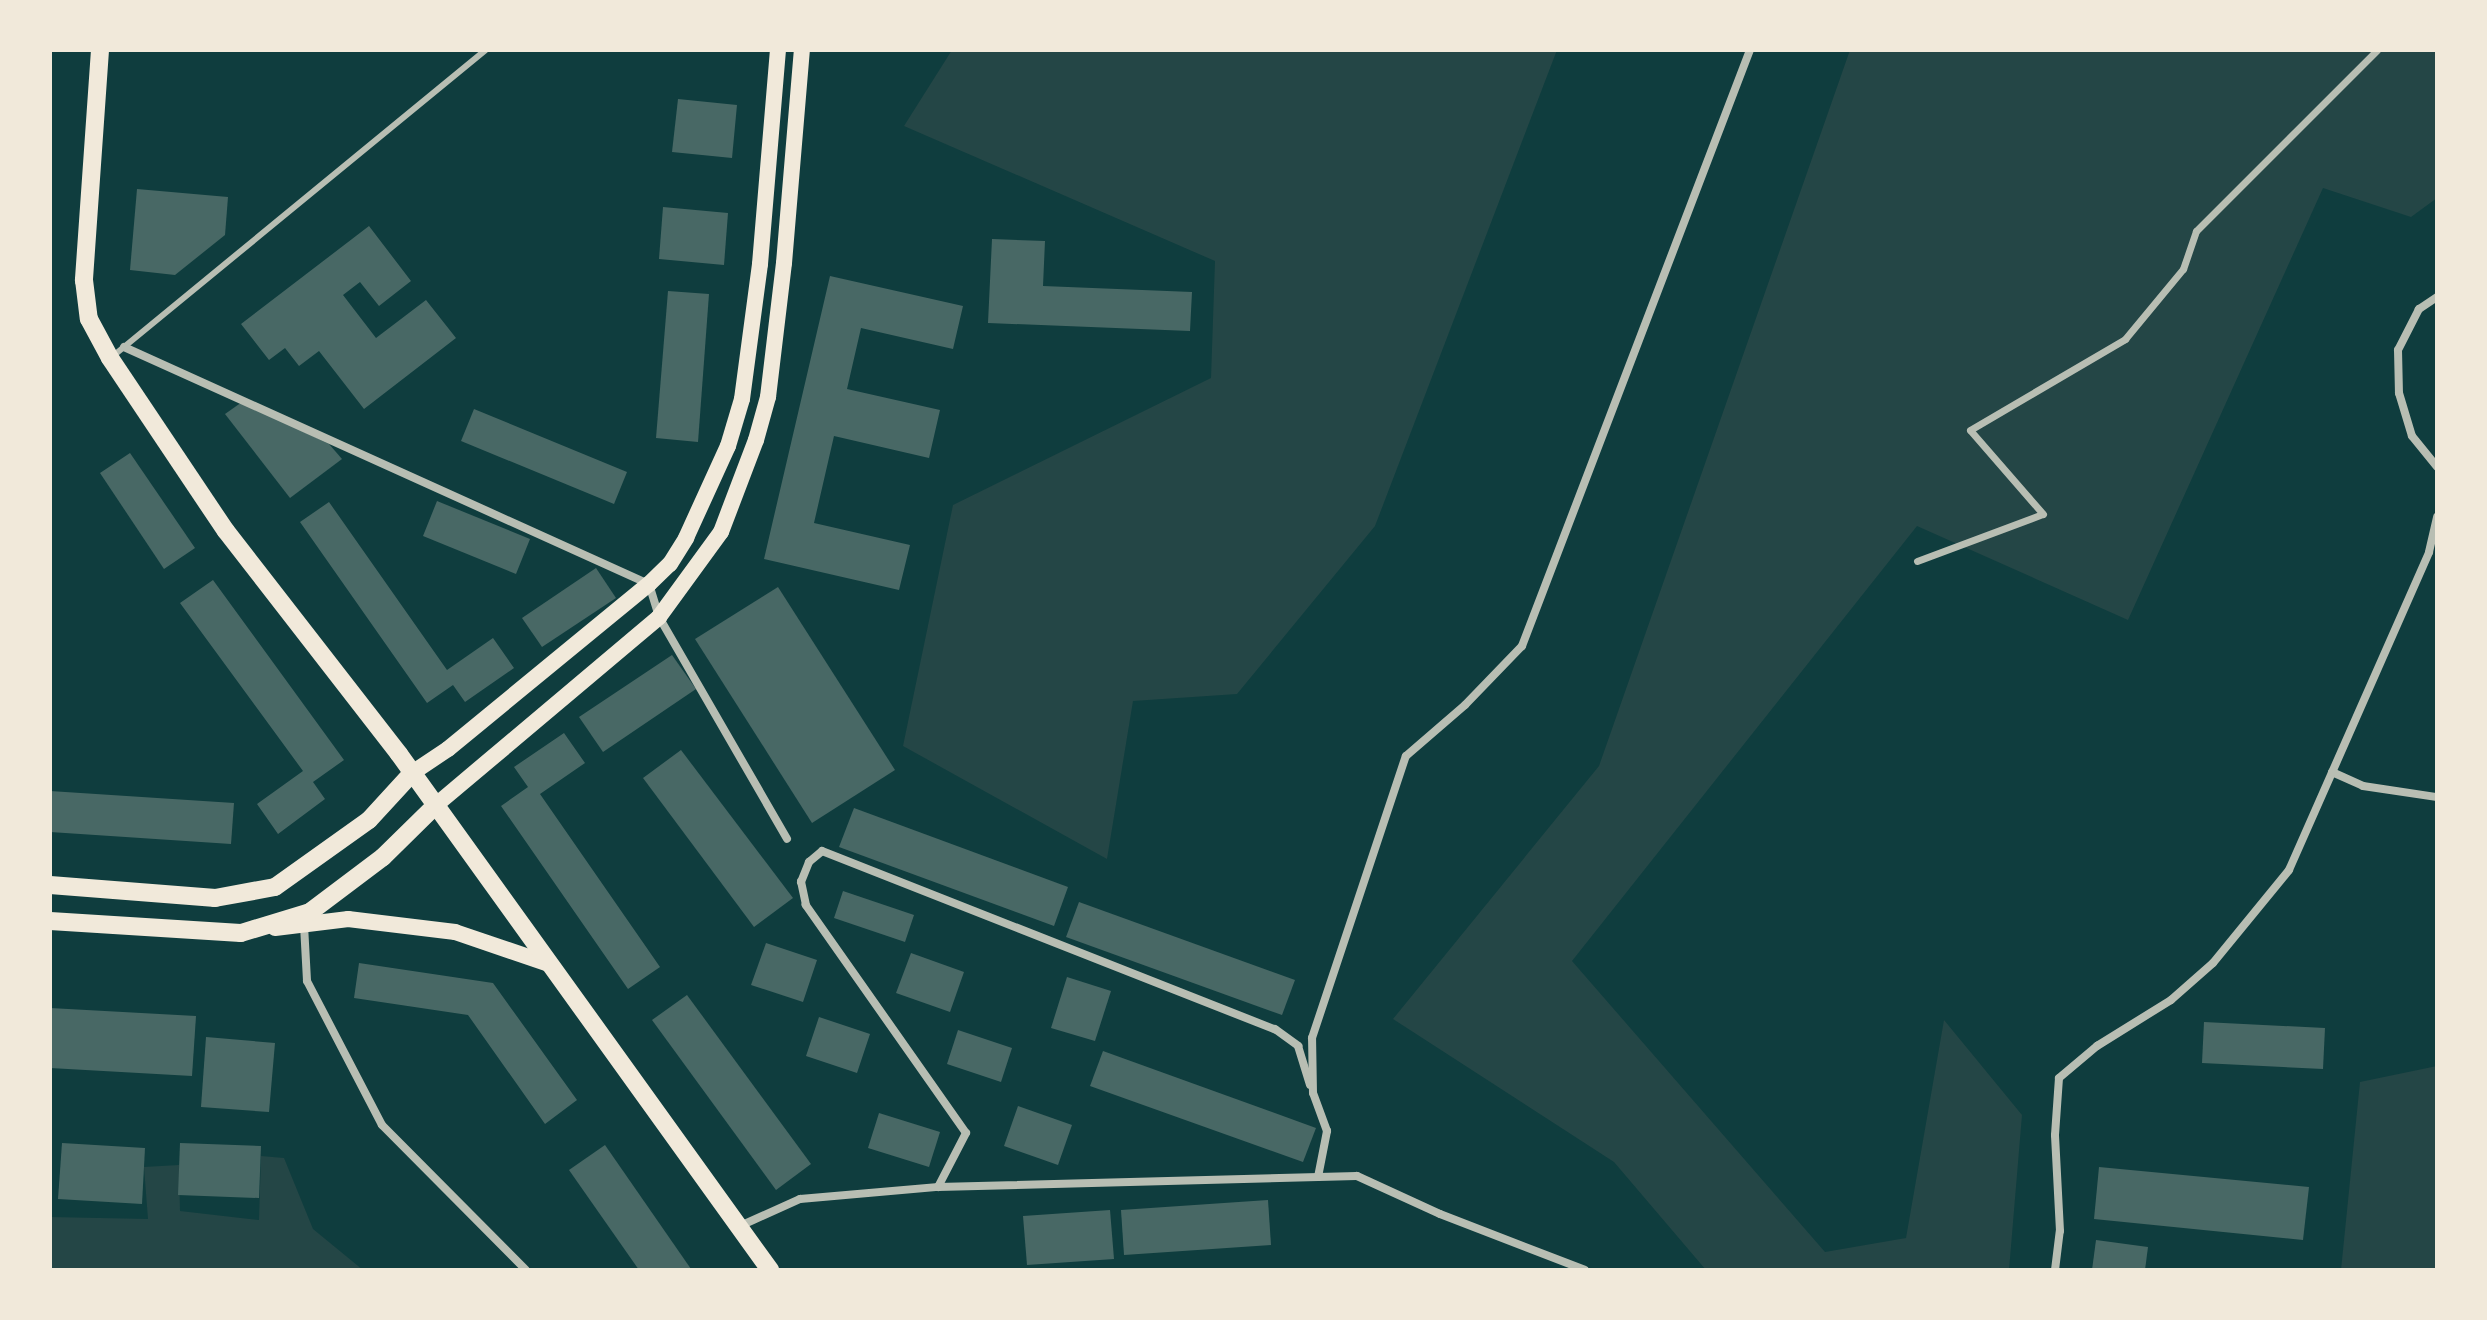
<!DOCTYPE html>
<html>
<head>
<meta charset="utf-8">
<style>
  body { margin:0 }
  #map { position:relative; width:2487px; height:1320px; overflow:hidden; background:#0f3d3e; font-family:"Public Sans",sans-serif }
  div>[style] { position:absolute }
  .green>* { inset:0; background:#244646 }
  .building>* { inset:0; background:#486865 }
  .service>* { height:6px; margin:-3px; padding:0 3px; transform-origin:3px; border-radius:3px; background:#b8beb3 }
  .pedestrian>* { height:7px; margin:-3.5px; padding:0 3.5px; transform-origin:3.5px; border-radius:3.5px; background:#b8beb3 }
  .minor>* { height:8px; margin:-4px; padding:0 4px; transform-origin:4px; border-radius:4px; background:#b8beb3 }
  .secondary>* { height:16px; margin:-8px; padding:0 8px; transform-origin:8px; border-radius:8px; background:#f1e9da }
  .primary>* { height:18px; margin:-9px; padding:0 9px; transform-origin:9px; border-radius:9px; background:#f1e9da }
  span { translate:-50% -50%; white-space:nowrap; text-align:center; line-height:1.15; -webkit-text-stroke:8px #f1e9da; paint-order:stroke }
  .frame { position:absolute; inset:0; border:52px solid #f1e9da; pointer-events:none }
</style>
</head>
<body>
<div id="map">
  <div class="green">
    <i style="clip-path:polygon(952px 50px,1557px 50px,1375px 526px,1237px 694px,1133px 701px,1107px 859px,903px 746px,953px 505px,1211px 378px,1215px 261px,904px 126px)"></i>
    <i style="clip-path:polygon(1850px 50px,2437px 50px,2437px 198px,2411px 217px,2323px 188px,2128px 620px,1917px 526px,1572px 961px,1825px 1252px,1906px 1238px,1944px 1020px,2022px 1115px,2009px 1270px,1706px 1270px,1614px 1162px,1393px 1019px,1599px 766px)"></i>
    <i style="clip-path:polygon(2437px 1066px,2437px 1270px,2341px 1270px,2360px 1082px)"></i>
    <i style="clip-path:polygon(261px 1156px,284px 1158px,313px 1229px,363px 1270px,50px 1270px,50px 1217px,148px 1219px,144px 1167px,179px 1165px,180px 1211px,259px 1220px)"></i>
  </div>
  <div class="building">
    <i style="clip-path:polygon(678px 99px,737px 105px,732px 158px,672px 152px)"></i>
    <i style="clip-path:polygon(137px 189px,228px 197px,225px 235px,175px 275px,130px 270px)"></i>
    <i style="clip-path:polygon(663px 207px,728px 213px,724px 265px,659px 259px)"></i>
    <i style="clip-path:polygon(369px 226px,411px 281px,379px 306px,360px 282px,343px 295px,376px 338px,426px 300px,456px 338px,364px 409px,319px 351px,299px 366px,285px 348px,269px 360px,241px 324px)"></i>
    <i style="clip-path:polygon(992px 239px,1045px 241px,1043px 286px,1192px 292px,1190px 331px,988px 323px)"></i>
    <i style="clip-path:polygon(830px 276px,963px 306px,953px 349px,861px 328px,847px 389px,940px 410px,929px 458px,834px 436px,814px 523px,910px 545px,899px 590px,764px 559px)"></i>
    <i style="clip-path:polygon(668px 291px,709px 294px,698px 442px,656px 438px)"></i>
    <i style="clip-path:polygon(242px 402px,329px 444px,342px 459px,290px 498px,225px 414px)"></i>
    <i style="clip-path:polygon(474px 409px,627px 472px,614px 504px,461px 441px)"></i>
    <i style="clip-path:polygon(130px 453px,195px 548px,164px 569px,100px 473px)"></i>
    <i style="clip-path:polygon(437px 501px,530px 539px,516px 574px,423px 536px)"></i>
    <i style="clip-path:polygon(329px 502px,447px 670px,493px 638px,514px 668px,465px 702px,453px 685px,427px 703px,300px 522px)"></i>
    <i style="clip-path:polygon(596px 568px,616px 598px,542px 647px,522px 618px)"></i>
    <i style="clip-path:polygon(213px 580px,344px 760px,313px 782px,325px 799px,278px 834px,257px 804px,303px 771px,180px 603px)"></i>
    <i style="clip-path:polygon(778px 587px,895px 770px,812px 823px,695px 639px)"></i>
    <i style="clip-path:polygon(672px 655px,696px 689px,603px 752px,579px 717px)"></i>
    <i style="clip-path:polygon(564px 733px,585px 763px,540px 794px,660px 967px,628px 989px,501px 806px,528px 787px,514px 767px)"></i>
    <i style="clip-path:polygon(681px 750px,793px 898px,754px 927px,643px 778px)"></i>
    <i style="clip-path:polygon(50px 791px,234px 803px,231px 844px,50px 832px)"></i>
    <i style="clip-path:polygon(854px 808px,1068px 887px,1054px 926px,839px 847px)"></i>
    <i style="clip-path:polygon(843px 891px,914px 915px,905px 942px,834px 918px)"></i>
    <i style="clip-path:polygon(1079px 902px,1295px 980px,1282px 1015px,1066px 937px)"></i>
    <i style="clip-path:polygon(766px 943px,817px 960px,803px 1002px,751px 985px)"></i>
    <i style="clip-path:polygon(911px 953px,964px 972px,950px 1012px,896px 993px)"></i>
    <i style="clip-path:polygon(359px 963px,493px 983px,577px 1100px,545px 1124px,468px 1015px,354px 998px)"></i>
    <i style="clip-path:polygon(1067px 977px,1111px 991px,1095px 1041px,1051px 1028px)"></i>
    <i style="clip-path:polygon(687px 995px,811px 1164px,776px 1190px,652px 1020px)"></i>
    <i style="clip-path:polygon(50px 1008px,196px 1016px,192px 1076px,50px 1068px)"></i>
    <i style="clip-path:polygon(819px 1017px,870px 1034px,857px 1073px,806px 1056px)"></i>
    <i style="clip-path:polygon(2204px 1022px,2325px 1028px,2323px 1069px,2202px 1063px)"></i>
    <i style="clip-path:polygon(958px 1030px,1012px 1048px,1001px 1082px,947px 1064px)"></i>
    <i style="clip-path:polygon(206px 1037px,275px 1043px,269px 1112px,201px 1107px)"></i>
    <i style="clip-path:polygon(1103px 1051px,1316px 1128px,1303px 1162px,1090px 1086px)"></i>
    <i style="clip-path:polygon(1018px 1106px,1072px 1125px,1058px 1165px,1004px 1146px)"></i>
    <i style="clip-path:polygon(879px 1113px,940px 1132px,929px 1167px,868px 1148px)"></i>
    <i style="clip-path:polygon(62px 1143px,145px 1148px,142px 1204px,58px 1199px)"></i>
    <i style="clip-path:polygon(180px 1143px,261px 1146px,259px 1198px,178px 1195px)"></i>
    <i style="clip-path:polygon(605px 1145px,691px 1269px,689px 1270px,639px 1270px,569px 1170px)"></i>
    <i style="clip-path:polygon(2099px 1167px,2309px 1187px,2303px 1240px,2094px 1219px)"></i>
    <i style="clip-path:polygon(1268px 1200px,1271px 1245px,1124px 1255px,1121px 1210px)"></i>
    <i style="clip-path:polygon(1110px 1210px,1114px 1259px,1027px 1265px,1023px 1216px)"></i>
    <i style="clip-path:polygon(2096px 1240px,2148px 1247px,2145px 1270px,2092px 1270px)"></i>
  </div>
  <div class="service">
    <i style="left:113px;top:356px;width:482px;rotate:-39.4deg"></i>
  </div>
  <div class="pedestrian">
    <i style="left:1917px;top:561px;width:134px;rotate:-20.5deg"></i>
    <i style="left:2043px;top:514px;width:111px;rotate:-131deg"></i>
    <i style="left:1970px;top:430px;width:180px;rotate:-30.4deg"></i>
    <i style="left:2125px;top:339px;width:91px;rotate:-50.4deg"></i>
    <i style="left:2183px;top:269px;width:40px;rotate:-71.1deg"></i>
    <i style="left:2196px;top:231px;width:256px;rotate:-45deg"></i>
  </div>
  <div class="minor">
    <i style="left:2437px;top:297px;width:22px;rotate:146deg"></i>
    <i style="left:2419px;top:309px;width:46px;rotate:117.1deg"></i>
    <i style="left:2398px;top:350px;width:43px;rotate:88.7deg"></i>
    <i style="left:2399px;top:393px;width:45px;rotate:73.2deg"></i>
    <i style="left:2412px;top:436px;width:40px;rotate:51deg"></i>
    <i style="left:124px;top:347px;width:576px;rotate:24.3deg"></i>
    <i style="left:649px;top:584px;width:34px;rotate:73deg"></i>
    <i style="left:659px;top:617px;width:256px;rotate:60deg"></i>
    <i style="left:2332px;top:772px;width:34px;rotate:24deg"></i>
    <i style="left:2363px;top:786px;width:75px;rotate:8.5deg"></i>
    <i style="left:304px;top:925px;width:56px;rotate:86.9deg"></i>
    <i style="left:307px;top:981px;width:162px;rotate:62.5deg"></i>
    <i style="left:382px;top:1125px;width:204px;rotate:45.2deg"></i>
    <i style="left:1318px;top:1177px;width:47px;rotate:-78.9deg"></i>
    <i style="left:1327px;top:1131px;width:40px;rotate:-110.2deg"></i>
    <i style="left:1313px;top:1093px;width:55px;rotate:-91deg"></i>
    <i style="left:1312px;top:1038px;width:297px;rotate:-71.6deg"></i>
    <i style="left:1406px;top:756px;width:78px;rotate:-40.8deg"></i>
    <i style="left:1465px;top:705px;width:82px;rotate:-46deg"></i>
    <i style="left:1522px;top:646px;width:638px;rotate:-69.07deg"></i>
    <i style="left:938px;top:1187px;width:61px;rotate:-62.6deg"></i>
    <i style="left:966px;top:1133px;width:279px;rotate:-125.1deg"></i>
    <i style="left:806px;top:905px;width:24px;rotate:-102deg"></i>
    <i style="left:801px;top:882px;width:22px;rotate:-68deg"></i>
    <i style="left:809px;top:862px;width:17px;rotate:-40deg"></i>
    <i style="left:822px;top:851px;width:487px;rotate:21.5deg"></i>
    <i style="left:1275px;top:1029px;width:29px;rotate:36deg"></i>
    <i style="left:1298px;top:1046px;width:41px;rotate:72.9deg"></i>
    <i style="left:740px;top:1226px;width:66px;rotate:-24.2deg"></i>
    <i style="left:800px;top:1199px;width:139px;rotate:-5deg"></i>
    <i style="left:938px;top:1187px;width:419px;rotate:-1.5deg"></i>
    <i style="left:1357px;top:1176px;width:91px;rotate:24.6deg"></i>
    <i style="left:1440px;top:1214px;width:155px;rotate:21.1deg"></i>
    <i style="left:2055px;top:1270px;width:39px;rotate:-83deg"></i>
    <i style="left:2060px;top:1231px;width:96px;rotate:-93deg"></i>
    <i style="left:2055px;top:1135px;width:57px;rotate:-86deg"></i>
    <i style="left:2059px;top:1078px;width:50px;rotate:-40.1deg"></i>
    <i style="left:2097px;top:1046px;width:87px;rotate:-31.9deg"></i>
    <i style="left:2171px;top:1000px;width:56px;rotate:-41.4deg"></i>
    <i style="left:2213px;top:963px;width:120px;rotate:-50.7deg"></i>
    <i style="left:2289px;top:870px;width:347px;rotate:-66.2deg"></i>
    <i style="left:2429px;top:552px;width:36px;rotate:-77deg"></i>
  </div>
  <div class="secondary">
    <i style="left:412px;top:773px;width:43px;rotate:-33.7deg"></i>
    <i style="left:448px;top:749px;width:260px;rotate:-39.4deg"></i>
    <i style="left:649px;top:584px;width:29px;rotate:-44deg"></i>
    <i style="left:670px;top:564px;width:31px;rotate:-58deg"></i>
    <i style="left:686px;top:538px;width:101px;rotate:-65.5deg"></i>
    <i style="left:728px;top:446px;width:49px;rotate:-73.4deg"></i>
    <i style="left:742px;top:399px;width:136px;rotate:-82.4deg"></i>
    <i style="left:760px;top:264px;width:215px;rotate:-85.2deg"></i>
    <i style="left:436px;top:805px;width:292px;rotate:-40.1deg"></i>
    <i style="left:659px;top:617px;width:105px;rotate:-53.9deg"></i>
    <i style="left:721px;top:532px;width:98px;rotate:-69.2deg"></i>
    <i style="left:756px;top:440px;width:45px;rotate:-74.4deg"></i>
    <i style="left:768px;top:397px;width:135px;rotate:-83.2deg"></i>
    <i style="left:784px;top:263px;width:214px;rotate:-85.2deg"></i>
    <i style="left:275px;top:928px;width:74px;rotate:-7deg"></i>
    <i style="left:348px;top:919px;width:108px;rotate:6.9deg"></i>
    <i style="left:455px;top:932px;width:99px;rotate:18.8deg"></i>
  </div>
  <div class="primary">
    <i style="left:100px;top:50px;width:231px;rotate:94deg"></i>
    <i style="left:84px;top:280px;width:39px;rotate:83deg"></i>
    <i style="left:89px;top:319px;width:44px;rotate:61.7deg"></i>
    <i style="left:110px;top:358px;width:208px;rotate:56.2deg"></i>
    <i style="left:226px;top:531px;width:282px;rotate:52.2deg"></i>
    <i style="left:399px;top:754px;width:636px;rotate:54.28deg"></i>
    <i style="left:50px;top:885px;width:166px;rotate:4.5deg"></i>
    <i style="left:215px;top:898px;width:61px;rotate:-10.4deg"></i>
    <i style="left:275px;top:887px;width:115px;rotate:-35.5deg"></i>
    <i style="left:369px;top:820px;width:64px;rotate:-47.5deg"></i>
    <i style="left:50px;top:921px;width:191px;rotate:3.6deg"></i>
    <i style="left:241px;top:933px;width:72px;rotate:-16.9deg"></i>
    <i style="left:310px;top:912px;width:91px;rotate:-37deg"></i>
    <i style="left:383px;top:857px;width:74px;rotate:-44.5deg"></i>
  </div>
  <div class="frame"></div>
</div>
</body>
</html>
